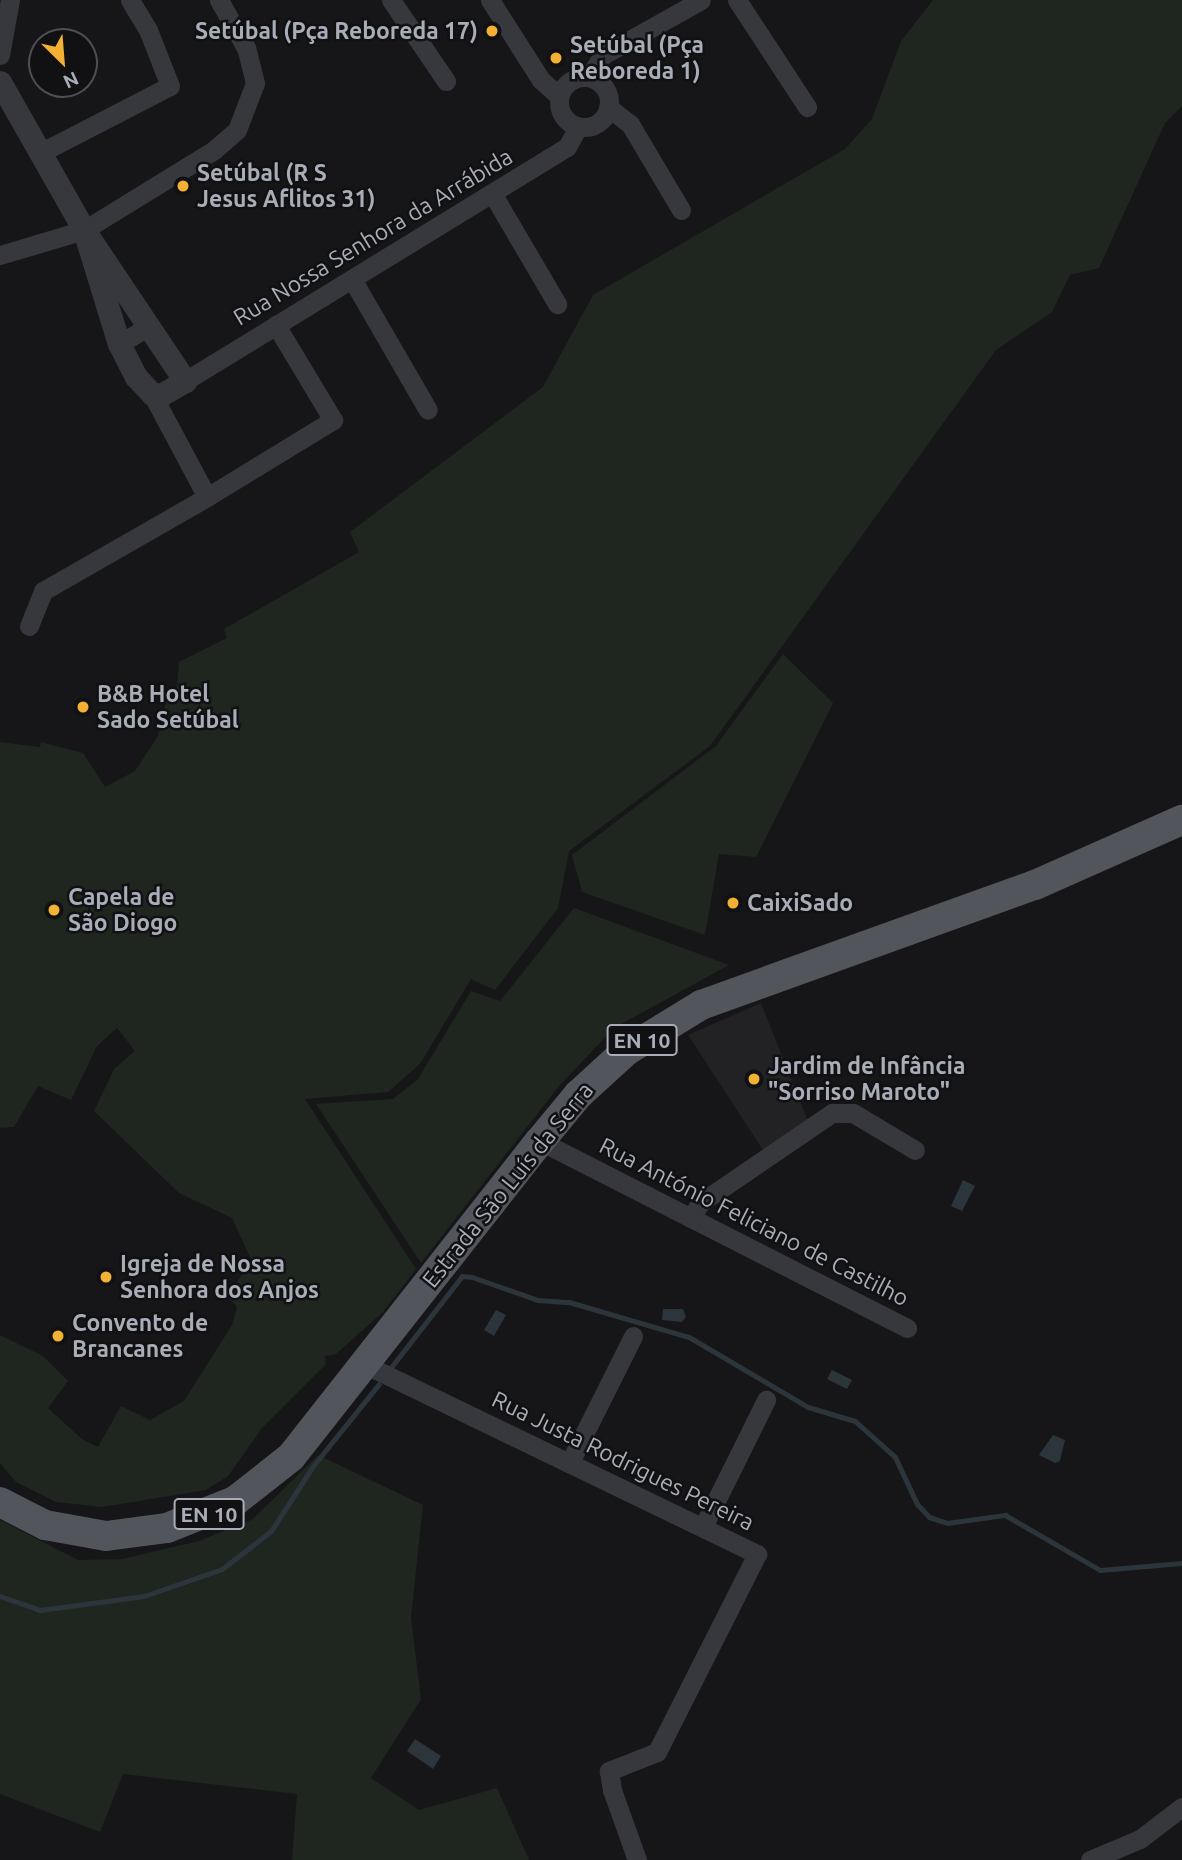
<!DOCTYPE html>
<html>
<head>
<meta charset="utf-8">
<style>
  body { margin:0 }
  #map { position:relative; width:1182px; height:1860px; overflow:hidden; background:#161618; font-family:Ubuntu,sans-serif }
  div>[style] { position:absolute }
  .built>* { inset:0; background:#222225 }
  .green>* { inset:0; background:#1e261f }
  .water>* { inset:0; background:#2c353c }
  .stream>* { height:5px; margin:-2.5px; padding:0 2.5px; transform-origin:2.5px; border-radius:2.5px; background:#2c353c }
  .minor>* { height:19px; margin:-9.5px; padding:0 9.5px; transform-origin:9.5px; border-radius:9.5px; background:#37383d }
  .minor>.ring { margin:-9.5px; padding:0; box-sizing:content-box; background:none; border:19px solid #37383d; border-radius:50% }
  .tertiary>* { height:23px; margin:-11.5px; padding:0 11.5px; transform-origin:11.5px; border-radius:11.5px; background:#37383d }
  .primary>* { height:30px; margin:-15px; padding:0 15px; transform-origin:15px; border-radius:15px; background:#53555c }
  .dots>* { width:19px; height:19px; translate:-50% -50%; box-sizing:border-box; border:4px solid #111113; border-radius:50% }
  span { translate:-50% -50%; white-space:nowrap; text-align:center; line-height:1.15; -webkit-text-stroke:5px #111113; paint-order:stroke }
  .shield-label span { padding:2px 5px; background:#111113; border:2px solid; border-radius:5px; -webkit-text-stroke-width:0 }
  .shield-label { font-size:21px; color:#a8adb8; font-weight:700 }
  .poi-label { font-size:23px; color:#a8adb8; font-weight:700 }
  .right { translate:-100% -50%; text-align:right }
  .left { translate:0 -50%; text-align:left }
  .street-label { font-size:23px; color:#a8adb8 }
  .north { position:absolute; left:28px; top:28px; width:70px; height:70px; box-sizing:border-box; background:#111113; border:2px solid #4d4f55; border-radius:50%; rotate:155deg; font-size:19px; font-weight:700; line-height:28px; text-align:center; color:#a8adb8 }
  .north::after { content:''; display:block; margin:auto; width:24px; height:32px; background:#f2b134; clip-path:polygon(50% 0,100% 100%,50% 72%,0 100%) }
</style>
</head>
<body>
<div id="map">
  <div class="built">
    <i style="clip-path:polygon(761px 1003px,809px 1124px,765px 1153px,688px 1035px)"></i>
  </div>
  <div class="green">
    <i style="clip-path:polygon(933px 0,1182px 0,1182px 106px,1165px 123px,1099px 268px,1070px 275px,1052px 312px,996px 350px,710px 746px,569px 851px,558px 908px,495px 990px,471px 979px,420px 1064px,388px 1092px,305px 1099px,416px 1269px,383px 1312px,336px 1354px,325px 1356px,326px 1364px,262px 1428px,228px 1476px,206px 1490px,102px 1507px,56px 1502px,16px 1482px,0 1463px,0 1335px,43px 1356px,68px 1381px,48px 1408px,83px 1440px,98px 1447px,121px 1406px,150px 1420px,184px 1401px,232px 1325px,237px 1307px,228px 1297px,251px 1259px,232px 1218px,179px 1193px,94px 1111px,114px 1069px,135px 1051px,117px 1028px,97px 1046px,71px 1100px,38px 1086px,14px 1127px,0 1128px,0 742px,40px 747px,41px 742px,83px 753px,105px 787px,135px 771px,158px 736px,167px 698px,176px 698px,179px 662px,227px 638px,224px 629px,359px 552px,350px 532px,543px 387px,593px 295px,845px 149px,872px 119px,901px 41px)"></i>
    <i style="clip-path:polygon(783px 654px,833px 703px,756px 857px,719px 854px,705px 935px,582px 892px,572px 855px,716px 746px)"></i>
    <i style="clip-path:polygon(574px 908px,729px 965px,614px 1028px,559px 1086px,421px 1263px,316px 1104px,393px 1099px,418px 1079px,471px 991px,500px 1001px)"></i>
    <i style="clip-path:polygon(318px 1455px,423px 1505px,411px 1618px,421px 1699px,371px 1778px,419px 1810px,497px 1788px,529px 1860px,292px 1860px,297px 1794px,123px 1774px,100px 1832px,0 1794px,0 1520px,78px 1560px,122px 1559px,199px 1541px,253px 1519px)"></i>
  </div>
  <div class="water">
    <i style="clip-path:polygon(963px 1180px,975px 1186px,962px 1211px,951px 1206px)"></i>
    <i style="clip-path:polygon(663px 1309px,683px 1309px,686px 1317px,682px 1322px,662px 1320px)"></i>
    <i style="clip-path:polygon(496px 1310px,506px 1315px,494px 1336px,484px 1330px)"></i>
    <i style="clip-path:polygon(832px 1370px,852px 1380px,847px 1389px,827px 1379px)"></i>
    <i style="clip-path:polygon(1053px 1435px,1065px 1440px,1060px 1461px,1055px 1463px,1039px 1455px)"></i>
    <i style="clip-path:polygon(415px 1739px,441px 1756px,433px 1769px,407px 1751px)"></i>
  </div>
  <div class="stream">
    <i style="left:392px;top:1366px;width:114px;rotate:-52.1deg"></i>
    <i style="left:462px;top:1276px;width:10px;rotate:6deg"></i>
    <i style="left:472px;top:1277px;width:70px;rotate:19.2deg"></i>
    <i style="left:538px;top:1300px;width:31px;rotate:4deg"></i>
    <i style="left:569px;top:1302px;width:125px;rotate:16.3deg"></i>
    <i style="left:689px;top:1337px;width:138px;rotate:30.5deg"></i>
    <i style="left:808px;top:1407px;width:49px;rotate:16.6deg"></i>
    <i style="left:855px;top:1421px;width:54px;rotate:42deg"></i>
    <i style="left:895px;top:1457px;width:52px;rotate:64.9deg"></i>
    <i style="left:917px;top:1504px;width:18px;rotate:47deg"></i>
    <i style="left:929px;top:1517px;width:19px;rotate:18deg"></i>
    <i style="left:947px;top:1523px;width:59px;rotate:-7.9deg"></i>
    <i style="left:1005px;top:1515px;width:110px;rotate:30.1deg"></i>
    <i style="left:1100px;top:1570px;width:82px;rotate:-4.9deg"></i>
    <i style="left:0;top:1596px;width:42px;rotate:19.3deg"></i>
    <i style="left:40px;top:1610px;width:105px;rotate:-7.7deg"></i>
    <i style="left:144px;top:1596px;width:83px;rotate:-19.1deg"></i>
    <i style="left:222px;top:1569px;width:62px;rotate:-37.8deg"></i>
    <i style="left:271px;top:1531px;width:77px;rotate:-57.1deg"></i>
    <i style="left:313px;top:1466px;width:105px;rotate:-51.2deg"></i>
  </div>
  <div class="minor">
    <i style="left:391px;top:0;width:98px;rotate:55.8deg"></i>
    <i style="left:490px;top:0;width:95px;rotate:57.5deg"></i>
    <i style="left:541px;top:80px;width:24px;rotate:42deg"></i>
    <i style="left:737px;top:0;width:128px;rotate:56.8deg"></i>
    <i style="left:0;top:55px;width:56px;rotate:-79.7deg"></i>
    <i class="ring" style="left:559px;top:77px;width:31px;height:31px"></i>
    <i style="left:589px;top:77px;width:26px;rotate:-58deg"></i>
    <i style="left:603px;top:55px;width:112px;rotate:-29.3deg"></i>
    <i style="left:608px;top:107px;width:28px;rotate:38deg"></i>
    <i style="left:630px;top:124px;width:100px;rotate:59.3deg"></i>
    <i style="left:40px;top:153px;width:146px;rotate:-27.3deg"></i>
    <i style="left:170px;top:86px;width:60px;rotate:-111.4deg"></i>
    <i style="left:148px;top:30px;width:35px;rotate:-121deg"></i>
    <i style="left:492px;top:193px;width:129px;rotate:59.6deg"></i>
    <i style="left:0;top:255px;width:88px;rotate:-16.6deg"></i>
    <i style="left:84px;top:230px;width:153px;rotate:-31.6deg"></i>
    <i style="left:214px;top:150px;width:30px;rotate:-41deg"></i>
    <i style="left:237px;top:130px;width:50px;rotate:-69deg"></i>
    <i style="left:255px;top:83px;width:36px;rotate:-104deg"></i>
    <i style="left:246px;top:48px;width:55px;rotate:-119.4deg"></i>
    <i style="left:352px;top:279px;width:151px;rotate:59.9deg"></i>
    <i style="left:119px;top:344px;width:27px;rotate:-31deg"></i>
    <i style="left:142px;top:330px;width:10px;rotate:11deg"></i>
    <i style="left:185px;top:381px;width:448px;rotate:-31.5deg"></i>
    <i style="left:567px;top:147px;width:23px;rotate:-61deg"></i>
    <i style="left:152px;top:394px;width:117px;rotate:61.9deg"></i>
    <i style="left:207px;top:497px;width:148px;rotate:-31.4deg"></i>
    <i style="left:333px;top:420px;width:111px;rotate:-121deg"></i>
    <i style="left:29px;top:626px;width:38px;rotate:-68deg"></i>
    <i style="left:43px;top:591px;width:189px;rotate:-29.8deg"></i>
    <i style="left:540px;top:1141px;width:412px;rotate:27deg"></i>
    <i style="left:691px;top:1218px;width:17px;rotate:-59deg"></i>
    <i style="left:700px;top:1203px;width:160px;rotate:-34.3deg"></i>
    <i style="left:832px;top:1113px;width:21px"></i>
    <i style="left:853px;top:1113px;width:72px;rotate:30.8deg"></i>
    <i style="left:364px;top:1364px;width:437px;rotate:25.8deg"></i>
    <i style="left:757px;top:1554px;width:222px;rotate:116.8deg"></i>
    <i style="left:657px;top:1752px;width:52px;rotate:158.4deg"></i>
    <i style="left:609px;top:1771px;width:19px;rotate:81deg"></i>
    <i style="left:612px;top:1790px;width:74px;rotate:70.3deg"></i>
    <i style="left:570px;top:1462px;width:141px;rotate:-63.4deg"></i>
    <i style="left:703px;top:1527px;width:142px;rotate:-63.6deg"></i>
    <i style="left:1090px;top:1860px;width:54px;rotate:-22.8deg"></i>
    <i style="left:1140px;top:1839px;width:53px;rotate:-37.3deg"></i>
  </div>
  <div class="tertiary">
    <i style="left:0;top:82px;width:170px;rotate:60.4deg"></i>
    <i style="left:84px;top:230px;width:182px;rotate:56.2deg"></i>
    <i style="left:185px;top:381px;width:28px;rotate:150deg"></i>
    <i style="left:161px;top:395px;width:9px;rotate:-174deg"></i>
    <i style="left:152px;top:394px;width:23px;rotate:-133deg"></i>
    <i style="left:136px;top:377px;width:37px;rotate:-117deg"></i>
    <i style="left:119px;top:344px;width:119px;rotate:-107.1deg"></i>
  </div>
  <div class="primary">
    <i style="left:0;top:1502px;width:51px;rotate:27.1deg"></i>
    <i style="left:45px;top:1525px;width:62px;rotate:10.2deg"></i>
    <i style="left:106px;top:1536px;width:62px;rotate:-7.5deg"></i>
    <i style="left:167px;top:1528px;width:73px;rotate:-21.7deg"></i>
    <i style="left:235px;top:1501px;width:71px;rotate:-38.2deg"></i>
    <i style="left:291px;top:1457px;width:402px;rotate:-51.8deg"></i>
    <i style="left:540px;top:1141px;width:60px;rotate:-50.4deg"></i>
    <i style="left:578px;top:1095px;width:65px;rotate:-42.5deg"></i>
    <i style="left:626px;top:1051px;width:88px;rotate:-31.5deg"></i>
    <i style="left:701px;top:1005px;width:355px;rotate:-19.8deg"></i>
    <i style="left:1035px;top:885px;width:161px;rotate:-23.9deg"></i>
  </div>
  <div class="dots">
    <i style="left:492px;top:31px;background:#f2b134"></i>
    <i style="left:556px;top:58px;background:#f2b134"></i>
    <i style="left:183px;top:186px;background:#f2b134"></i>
    <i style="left:83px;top:707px;background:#f2b134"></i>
    <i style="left:733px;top:903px;background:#f2b134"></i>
    <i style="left:54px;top:910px;background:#f2b134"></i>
    <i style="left:754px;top:1079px;background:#f2b134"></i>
    <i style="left:106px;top:1277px;background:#f2b134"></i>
    <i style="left:58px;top:1336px;background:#f2b134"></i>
  </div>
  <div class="shield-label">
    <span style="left:642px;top:1040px">EN 10</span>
    <span style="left:209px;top:1514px">EN 10</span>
  </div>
  <div class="poi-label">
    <span class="right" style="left:478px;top:31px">Setúbal (Pça Reboreda 17)</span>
    <span class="left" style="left:570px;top:58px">Setúbal (Pça<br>Reboreda 1)</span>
    <span class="left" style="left:197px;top:186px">Setúbal (R S<br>Jesus Aflitos 31)</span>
    <span class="left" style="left:97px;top:707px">B&amp;B Hotel<br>Sado Setúbal</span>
    <span class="left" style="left:68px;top:910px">Capela de<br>São Diogo</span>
    <span class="left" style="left:747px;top:903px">CaixiSado</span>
    <span class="left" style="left:768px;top:1079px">Jardim de Infância<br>"Sorriso Maroto"</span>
    <span class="left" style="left:120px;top:1277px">Igreja de Nossa<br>Senhora dos Anjos</span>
    <span class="left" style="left:72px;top:1336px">Convento de<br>Brancanes</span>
  </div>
  <div class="street-label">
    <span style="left:373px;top:237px;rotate:-31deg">Rua Nossa Senhora da Arrábida</span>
    <span style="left:508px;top:1185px;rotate:-51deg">Estrada São Luís da Serra</span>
    <span style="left:754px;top:1222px;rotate:27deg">Rua António Feliciano de Castilho</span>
    <span style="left:623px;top:1461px;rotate:26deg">Rua Justa Rodrigues Pereira</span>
  </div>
  <div class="north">N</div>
</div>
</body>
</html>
